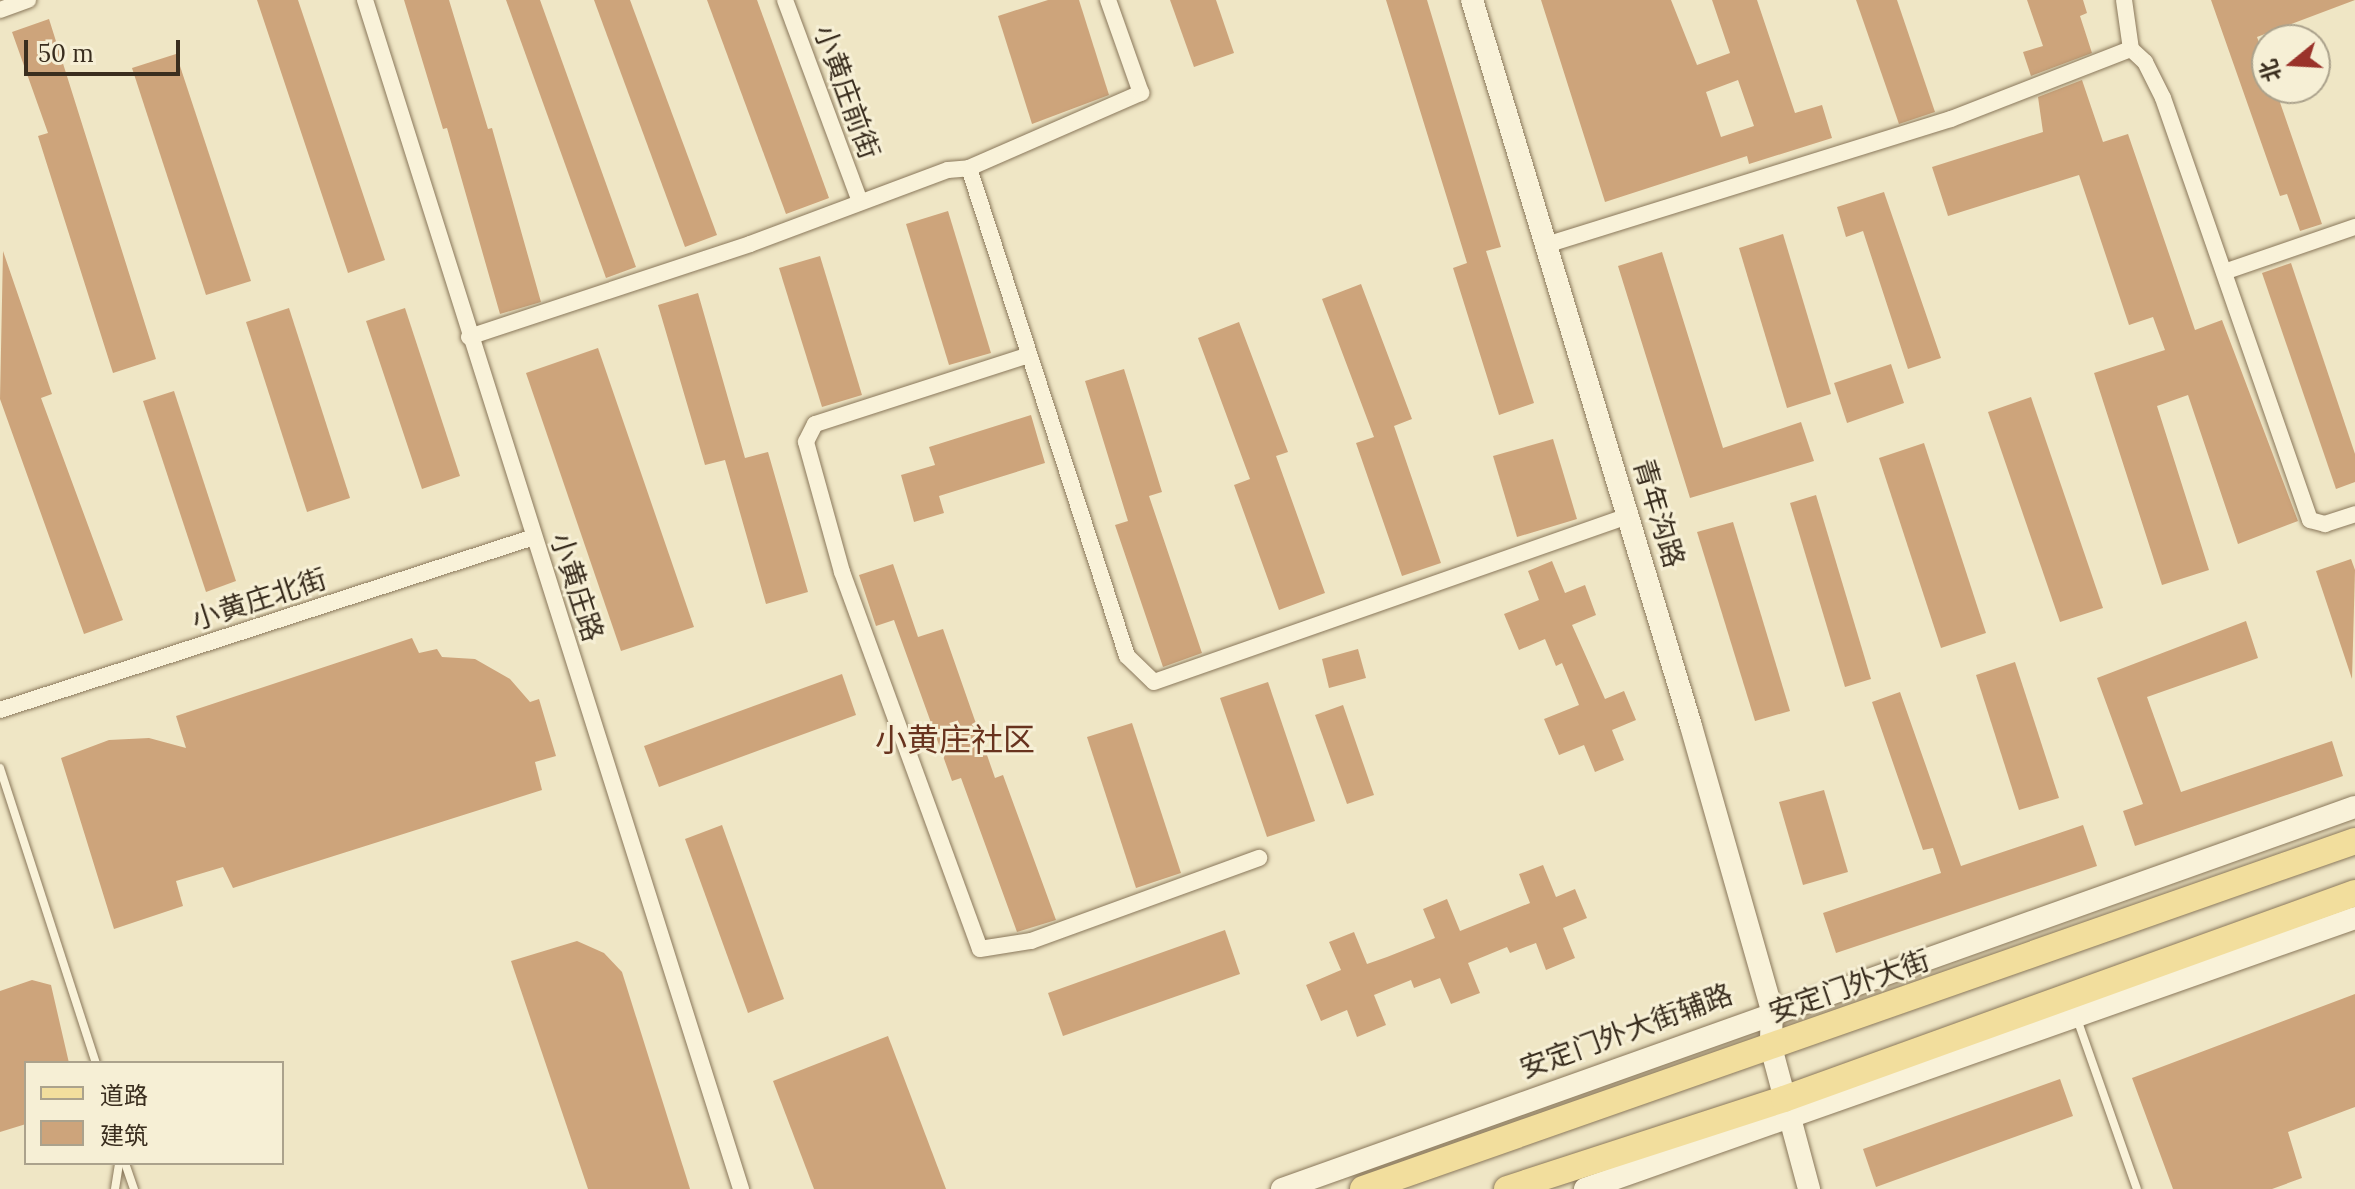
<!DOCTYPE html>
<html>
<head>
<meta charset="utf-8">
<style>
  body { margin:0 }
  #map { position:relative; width:2355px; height:1189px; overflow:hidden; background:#efe6c5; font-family:Lora,"Noto Sans SC",serif }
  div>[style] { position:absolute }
  .building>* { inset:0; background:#cda47b }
  .roads { filter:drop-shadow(0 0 2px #8a785b) drop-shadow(0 0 2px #8a785b) }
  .lane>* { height:8px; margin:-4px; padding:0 4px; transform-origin:4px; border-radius:4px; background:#f9f2d9 }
  .street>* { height:16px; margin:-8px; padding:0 8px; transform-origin:8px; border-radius:8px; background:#f9f2d9 }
  .secondary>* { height:22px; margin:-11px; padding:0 11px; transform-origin:11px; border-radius:11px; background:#f9f2d9 }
  .primary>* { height:26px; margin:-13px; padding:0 13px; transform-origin:13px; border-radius:13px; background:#f2de9d }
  span { translate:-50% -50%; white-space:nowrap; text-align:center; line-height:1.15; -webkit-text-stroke:6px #f6efd5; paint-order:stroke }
  .street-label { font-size:28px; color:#3a2e1f }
  .quarter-label { font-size:32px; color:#68331e }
  .legend { position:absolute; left:24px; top:1061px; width:260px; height:104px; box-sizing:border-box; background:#f6efd5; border:2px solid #aba28c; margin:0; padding:10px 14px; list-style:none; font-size:24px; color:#3a2e1f }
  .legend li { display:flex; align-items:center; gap:16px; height:40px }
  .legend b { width:40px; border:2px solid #aba28c }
  .north { position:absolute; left:2251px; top:24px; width:80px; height:80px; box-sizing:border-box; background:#f6efd5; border:2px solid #aba28c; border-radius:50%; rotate:252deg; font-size:22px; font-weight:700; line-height:32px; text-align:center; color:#3a2e1f }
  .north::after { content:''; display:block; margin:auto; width:28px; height:36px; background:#9a322a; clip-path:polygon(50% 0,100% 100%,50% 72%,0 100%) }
  .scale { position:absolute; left:24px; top:40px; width:156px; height:36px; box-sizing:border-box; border:4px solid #3a2e1f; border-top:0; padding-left:10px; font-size:24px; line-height:28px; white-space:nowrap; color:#3a2e1f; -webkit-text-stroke:6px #f6efd5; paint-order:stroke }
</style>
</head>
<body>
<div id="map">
  <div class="building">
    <i style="clip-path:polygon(257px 0,298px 0,385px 260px,348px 273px)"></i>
    <i style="clip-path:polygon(404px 0,449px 0,488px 129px,492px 128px,541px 302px,500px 314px,447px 128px,443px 129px)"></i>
    <i style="clip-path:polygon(506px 0,540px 0,636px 267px,606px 278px)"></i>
    <i style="clip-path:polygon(594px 0,630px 0,717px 235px,685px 247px)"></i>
    <i style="clip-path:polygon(707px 0,757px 0,829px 198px,786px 214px)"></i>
    <i style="clip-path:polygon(1048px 0,1079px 0,1109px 95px,1032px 124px,998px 16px)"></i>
    <i style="clip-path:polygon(1170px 0,1216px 0,1234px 53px,1194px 67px)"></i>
    <i style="clip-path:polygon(1386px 0,1427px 0,1501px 247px,1486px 251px,1534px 403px,1499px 415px,1453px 268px,1467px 263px)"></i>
    <i style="clip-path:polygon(evenodd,1541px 0,1671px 0,1697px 65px,1730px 53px,1712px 0,1757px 0,1795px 113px,1822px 105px,1832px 138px,1749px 164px,1747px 156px,1605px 202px,1541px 0,1738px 80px,1754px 126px,1721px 137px,1706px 92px,1738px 80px)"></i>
    <i style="clip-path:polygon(1856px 0,1897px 0,1935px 112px,1899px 124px)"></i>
    <i style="clip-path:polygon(2027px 0,2083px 0,2087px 13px,2080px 16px,2092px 53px,2031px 76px,2023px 52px,2043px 46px)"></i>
    <i style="clip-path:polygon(2211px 0,2355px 0,2257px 37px,2267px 64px,2267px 88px,2275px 88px,2322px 224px,2300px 231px,2287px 194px,2280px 196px)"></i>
    <i style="clip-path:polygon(49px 19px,156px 359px,113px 373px,38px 136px,48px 133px,12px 32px)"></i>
    <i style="clip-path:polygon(176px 54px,251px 281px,206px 295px,132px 68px)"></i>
    <i style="clip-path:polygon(2082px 80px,2103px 142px,2128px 134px,2195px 330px,2222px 320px,2298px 521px,2238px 544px,2188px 395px,2157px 406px,2209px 570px,2162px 585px,2094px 373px,2165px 350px,2153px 317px,2129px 325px,2079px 175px,1948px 216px,1932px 167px,2043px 132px,2038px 97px)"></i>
    <i style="clip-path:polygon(1884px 192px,1941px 358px,1908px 369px,1863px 231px,1846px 237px,1837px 207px)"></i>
    <i style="clip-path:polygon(948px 211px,991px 353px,949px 365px,906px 224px)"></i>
    <i style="clip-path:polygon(1783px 234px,1831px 394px,1787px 408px,1739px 248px)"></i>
    <i style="clip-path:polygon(3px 251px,52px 394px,41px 398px,123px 620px,84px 634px,0 399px)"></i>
    <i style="clip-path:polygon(1662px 252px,1723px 448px,1801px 422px,1814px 461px,1690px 498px,1618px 266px)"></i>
    <i style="clip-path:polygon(820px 256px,862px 395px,822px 407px,779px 268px)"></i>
    <i style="clip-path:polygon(2291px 263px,2355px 454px,2355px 482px,2336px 489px,2262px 273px)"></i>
    <i style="clip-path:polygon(1361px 284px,1412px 419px,1394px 426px,1441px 563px,1402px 576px,1356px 443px,1374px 437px,1322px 299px)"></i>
    <i style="clip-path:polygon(698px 293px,745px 458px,768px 452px,808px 592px,766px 604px,725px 460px,705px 465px,658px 305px)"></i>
    <i style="clip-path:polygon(289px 308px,350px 498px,307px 512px,246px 322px)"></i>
    <i style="clip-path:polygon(405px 308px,460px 476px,422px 489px,366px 321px)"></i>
    <i style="clip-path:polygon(1239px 322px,1288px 452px,1276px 456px,1325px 593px,1279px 610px,1234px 485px,1250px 479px,1198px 338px)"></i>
    <i style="clip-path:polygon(598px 348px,694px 627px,621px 651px,526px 373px)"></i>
    <i style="clip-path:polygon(1891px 364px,1904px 403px,1847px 423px,1834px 383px)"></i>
    <i style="clip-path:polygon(1124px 369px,1162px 492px,1149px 496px,1202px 653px,1163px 667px,1115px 525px,1128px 521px,1085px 381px)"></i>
    <i style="clip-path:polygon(174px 391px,236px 581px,206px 592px,143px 401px)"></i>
    <i style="clip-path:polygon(2031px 397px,2103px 608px,2060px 622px,1988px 412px)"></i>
    <i style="clip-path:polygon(1031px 415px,1045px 463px,939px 496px,944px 513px,914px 522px,901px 475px,935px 465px,929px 447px)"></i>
    <i style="clip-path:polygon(1553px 439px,1577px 519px,1517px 537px,1493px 456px)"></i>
    <i style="clip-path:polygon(1924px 443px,1986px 633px,1941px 648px,1879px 458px)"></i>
    <i style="clip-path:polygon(1816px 495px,1871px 679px,1845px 687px,1790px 503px)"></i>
    <i style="clip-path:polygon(1733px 522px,1790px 711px,1755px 721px,1697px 532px)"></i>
    <i style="clip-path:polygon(2351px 559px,2355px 570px,2352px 679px,2316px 571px)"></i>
    <i style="clip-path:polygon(1552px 561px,1565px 593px,1585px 585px,1596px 615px,1572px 625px,1605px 699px,1624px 691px,1636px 720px,1612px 730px,1624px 760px,1595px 772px,1584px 745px,1559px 755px,1544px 719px,1579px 705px,1562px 663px,1556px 666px,1545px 639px,1519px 650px,1504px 614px,1539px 600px,1528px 571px)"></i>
    <i style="clip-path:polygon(893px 564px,918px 637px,943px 629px,995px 778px,1003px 775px,1056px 920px,1017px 932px,961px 778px,952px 781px,894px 620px,876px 626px,859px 575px)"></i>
    <i style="clip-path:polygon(2246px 621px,2258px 658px,2147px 697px,2181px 792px,2332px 741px,2343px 776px,2135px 846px,2123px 811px,2143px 804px,2097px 678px)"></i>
    <i style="clip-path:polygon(412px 638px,419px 653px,437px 649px,442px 657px,475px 659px,510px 679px,530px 702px,539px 699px,556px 756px,535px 762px,542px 790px,233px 888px,223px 867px,176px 881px,183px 906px,114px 929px,61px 758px,109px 740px,149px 738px,186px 748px,176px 716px)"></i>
    <i style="clip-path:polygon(1358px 649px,1366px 678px,1329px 688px,1322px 659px)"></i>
    <i style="clip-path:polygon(2015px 662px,2059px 798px,2019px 810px,1976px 675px)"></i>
    <i style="clip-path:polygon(842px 674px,856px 715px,659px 787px,644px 746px)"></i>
    <i style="clip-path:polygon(1268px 682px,1315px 821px,1267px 837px,1220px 698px)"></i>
    <i style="clip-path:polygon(1900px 692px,1961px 866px,2083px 825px,2097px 866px,1836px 953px,1823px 913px,1941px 873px,1933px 848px,1923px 850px,1872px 702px)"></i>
    <i style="clip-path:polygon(1343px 705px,1374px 795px,1347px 804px,1315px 715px)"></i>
    <i style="clip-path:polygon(1132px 723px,1181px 873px,1136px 888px,1087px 737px)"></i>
    <i style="clip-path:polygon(1824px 790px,1848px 872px,1803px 885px,1779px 802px)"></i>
    <i style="clip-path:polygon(722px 825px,784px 999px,748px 1013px,685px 839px)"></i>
    <i style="clip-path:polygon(1543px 865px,1556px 897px,1575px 889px,1587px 918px,1563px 928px,1575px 958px,1546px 970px,1536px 943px,1510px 953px,1507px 947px,1468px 963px,1480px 993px,1451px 1004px,1440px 978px,1414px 988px,1411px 980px,1374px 995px,1386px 1025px,1357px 1037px,1347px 1010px,1321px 1021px,1306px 985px,1341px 970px,1329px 942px,1354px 932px,1367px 964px,1387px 957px,1435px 938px,1423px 909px,1447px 899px,1460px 931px,1530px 903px,1519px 874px)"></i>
    <i style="clip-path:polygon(1225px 930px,1240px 974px,1063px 1036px,1048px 993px)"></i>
    <i style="clip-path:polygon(577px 941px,604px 953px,622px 972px,690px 1189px,588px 1189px,511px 961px)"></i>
    <i style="clip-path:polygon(32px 980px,51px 985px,69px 1063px,26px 1063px,26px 1124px,0 1132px,0 991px)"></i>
    <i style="clip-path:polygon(2355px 994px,2355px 1107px,2288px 1132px,2302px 1178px,2272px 1189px,2173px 1189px,2132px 1078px)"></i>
    <i style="clip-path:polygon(888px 1036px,946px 1189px,814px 1189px,773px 1081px)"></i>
    <i style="clip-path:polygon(2060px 1079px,2073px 1116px,1876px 1187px,1863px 1149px)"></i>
  </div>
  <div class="roads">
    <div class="lane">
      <i style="left:0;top:768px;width:310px;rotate:72deg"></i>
      <i style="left:2076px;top:1016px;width:183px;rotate:70.6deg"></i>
      <i style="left:125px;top:1163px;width:28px;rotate:71deg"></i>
      <i style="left:115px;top:1189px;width:26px;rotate:-81deg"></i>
    </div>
    <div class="street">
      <i style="left:365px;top:0;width:1247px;rotate:72.45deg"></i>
      <i style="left:785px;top:0;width:215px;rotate:69.6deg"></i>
      <i style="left:2124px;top:0;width:49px;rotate:81.9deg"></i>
      <i style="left:2131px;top:49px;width:19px;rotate:43deg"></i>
      <i style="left:2145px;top:62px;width:40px;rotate:63.4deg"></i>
      <i style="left:2163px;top:98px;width:447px;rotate:70.8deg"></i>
      <i style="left:2310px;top:520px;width:16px;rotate:15deg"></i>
      <i style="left:2325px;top:524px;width:32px;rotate:-18deg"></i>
      <i style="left:0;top:10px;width:30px;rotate:-20deg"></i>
      <i style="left:969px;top:168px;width:513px;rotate:72.06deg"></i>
      <i style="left:1127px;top:656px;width:37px;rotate:44deg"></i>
      <i style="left:1154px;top:682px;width:502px;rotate:-19.3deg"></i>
      <i style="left:1546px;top:245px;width:424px;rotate:-17.3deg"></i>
      <i style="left:1951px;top:119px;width:193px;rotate:-21.3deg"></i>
      <i style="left:2224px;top:272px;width:139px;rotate:-19deg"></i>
      <i style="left:469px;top:337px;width:296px;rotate:-18.3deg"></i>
      <i style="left:750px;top:244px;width:211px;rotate:-20.5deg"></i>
      <i style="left:948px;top:170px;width:21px;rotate:-5deg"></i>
      <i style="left:969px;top:168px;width:188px;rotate:-23.6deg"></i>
      <i style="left:1141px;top:93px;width:99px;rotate:-109.5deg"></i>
      <i style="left:1029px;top:355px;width:225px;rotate:162.1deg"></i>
      <i style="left:815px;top:424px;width:20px;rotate:117deg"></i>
      <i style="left:806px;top:442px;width:135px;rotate:74.5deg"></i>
      <i style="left:842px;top:572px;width:401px;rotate:69.9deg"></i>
      <i style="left:980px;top:949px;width:52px;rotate:-8.9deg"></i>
      <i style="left:1031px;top:941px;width:243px;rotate:-20deg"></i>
      <i style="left:0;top:710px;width:561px;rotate:-17.95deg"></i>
    </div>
    <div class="secondary">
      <i style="left:1472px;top:0;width:758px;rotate:73.21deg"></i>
      <i style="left:1691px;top:726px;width:295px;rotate:74.1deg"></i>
      <i style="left:1772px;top:1010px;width:37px;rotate:92deg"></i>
      <i style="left:1771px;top:1047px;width:147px;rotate:75deg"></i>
      <i style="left:1282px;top:1189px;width:1139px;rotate:-19.6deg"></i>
      <i style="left:1585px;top:1189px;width:816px;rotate:-19.39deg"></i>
    </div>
    <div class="primary">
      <i style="left:1363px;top:1189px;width:1051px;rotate:-19.33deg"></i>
      <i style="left:1507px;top:1189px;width:291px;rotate:-18deg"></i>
      <i style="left:1784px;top:1099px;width:607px;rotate:-19.84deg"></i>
    </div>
  </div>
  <div class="street-label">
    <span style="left:847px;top:92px;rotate:70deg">小黄庄前街</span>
    <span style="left:1659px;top:513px;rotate:73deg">青年沟路</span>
    <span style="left:577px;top:587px;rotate:72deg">小黄庄路</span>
    <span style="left:259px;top:599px;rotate:-18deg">小黄庄北街</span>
    <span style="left:1849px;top:986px;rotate:-19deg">安定门外大街</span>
    <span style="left:1626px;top:1031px;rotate:-20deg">安定门外大街辅路</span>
  </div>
  <div class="quarter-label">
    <span style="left:955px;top:740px">小黄庄社区</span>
  </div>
  <ul class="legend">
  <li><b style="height:10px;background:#f2de9d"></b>道路</li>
  <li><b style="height:22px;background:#cda47b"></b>建筑</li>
  </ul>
  <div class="north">北</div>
  <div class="scale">50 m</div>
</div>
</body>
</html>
